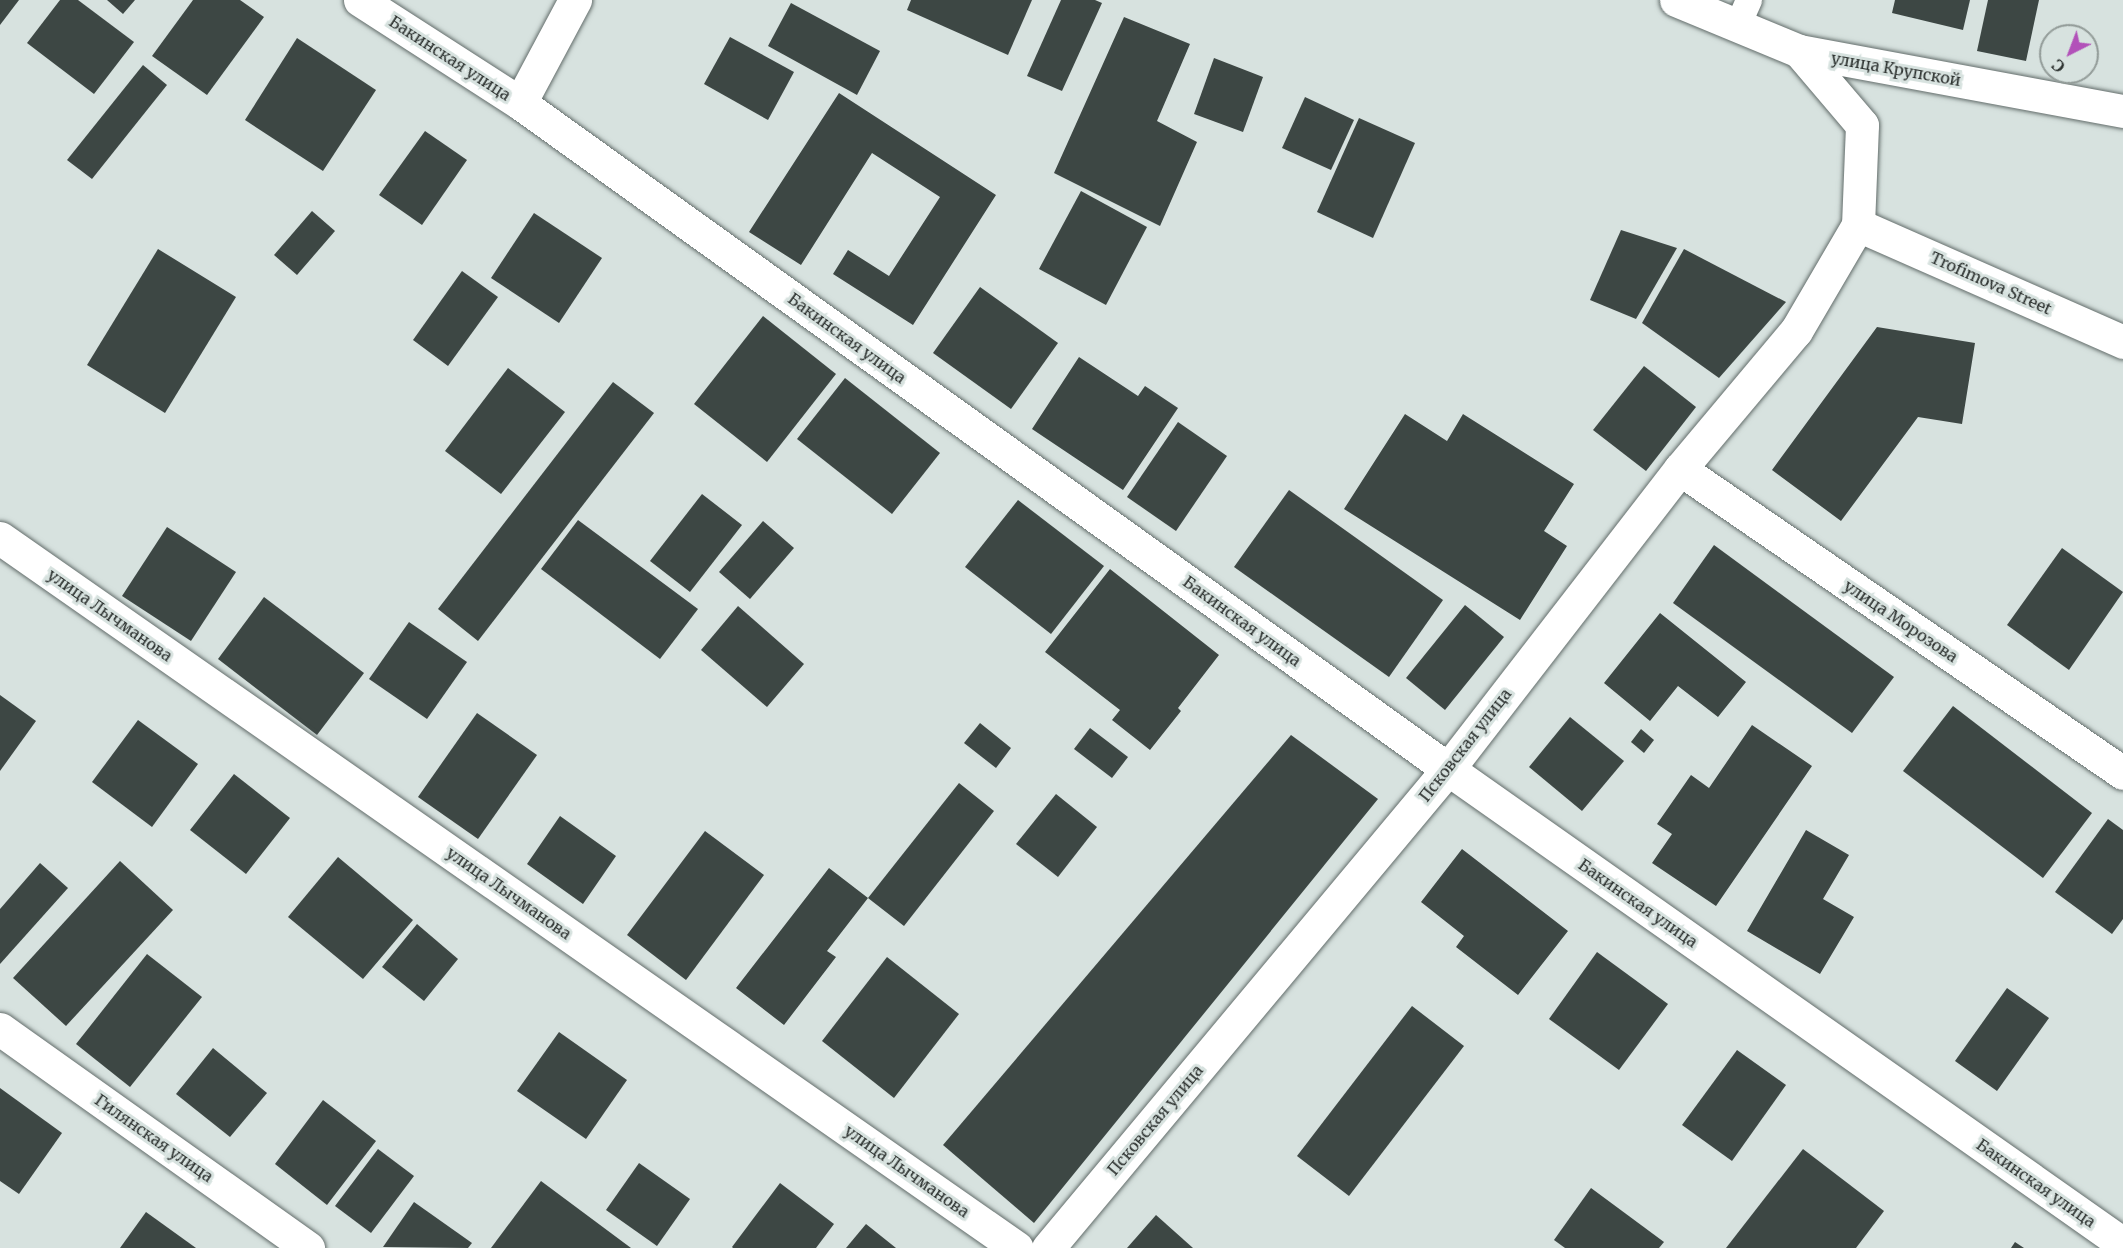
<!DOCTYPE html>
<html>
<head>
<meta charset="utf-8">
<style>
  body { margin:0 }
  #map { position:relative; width:2123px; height:1248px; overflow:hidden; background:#d7e2df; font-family:Merriweather,serif }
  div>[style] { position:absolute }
  .building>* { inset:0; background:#3d4744 }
  .roads { filter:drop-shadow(0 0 2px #636d6b) drop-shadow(0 0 2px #636d6b) }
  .service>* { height:26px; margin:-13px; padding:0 13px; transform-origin:13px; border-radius:13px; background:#fff }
  .minor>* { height:33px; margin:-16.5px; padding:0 16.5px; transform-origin:16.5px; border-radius:16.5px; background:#fff }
  .tertiary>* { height:33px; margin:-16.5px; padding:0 16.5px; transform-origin:16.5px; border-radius:16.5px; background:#fff }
  .secondary>* { height:33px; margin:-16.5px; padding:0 16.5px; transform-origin:16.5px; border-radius:16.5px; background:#fff }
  span { translate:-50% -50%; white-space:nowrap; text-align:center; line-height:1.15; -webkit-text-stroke:6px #d7e2df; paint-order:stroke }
  .street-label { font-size:16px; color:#2b302e }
  .north { position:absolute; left:2039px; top:24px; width:60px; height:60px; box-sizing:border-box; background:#d7e2df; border:2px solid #929b98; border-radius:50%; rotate:222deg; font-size:16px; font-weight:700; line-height:24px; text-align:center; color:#2b302e }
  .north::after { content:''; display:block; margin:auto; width:21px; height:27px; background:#b251b9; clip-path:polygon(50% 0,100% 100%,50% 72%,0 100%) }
</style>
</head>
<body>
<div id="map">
  <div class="building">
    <i style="clip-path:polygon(0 0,19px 0,0 25px)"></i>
    <i style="clip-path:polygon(60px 0,78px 0,134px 42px,94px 94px,27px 43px)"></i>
    <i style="clip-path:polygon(107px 0,135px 0,123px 14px)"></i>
    <i style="clip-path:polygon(193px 0,240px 0,264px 17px,207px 95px,152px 56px)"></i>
    <i style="clip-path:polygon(911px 0,1032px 0,1008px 55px,907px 10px)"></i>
    <i style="clip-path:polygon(1061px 0,1095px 0,1102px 3px,1062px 91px,1027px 76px)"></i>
    <i style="clip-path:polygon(1895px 0,1970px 0,1963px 30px,1892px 13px)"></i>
    <i style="clip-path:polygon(1988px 0,2039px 0,2026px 61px,1977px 51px)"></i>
    <i style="clip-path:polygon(791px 3px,880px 51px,857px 95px,768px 46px)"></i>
    <i style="clip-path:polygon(1124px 17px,1190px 44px,1157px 121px,1197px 142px,1160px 226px,1054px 173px)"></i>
    <i style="clip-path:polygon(730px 37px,794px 72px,768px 120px,704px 84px)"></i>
    <i style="clip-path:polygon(297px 38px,376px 90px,323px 171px,245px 120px)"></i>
    <i style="clip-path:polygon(1214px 58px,1263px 77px,1243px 132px,1194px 114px)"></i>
    <i style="clip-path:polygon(143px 65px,167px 85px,92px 179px,67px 160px)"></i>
    <i style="clip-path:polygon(839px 93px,996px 195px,913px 325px,833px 274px,848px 250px,889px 276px,940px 197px,872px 153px,801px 265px,749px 232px)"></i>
    <i style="clip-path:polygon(1305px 97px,1354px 120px,1331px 170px,1282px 148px)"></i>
    <i style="clip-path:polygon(1359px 118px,1415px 143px,1373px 238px,1317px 212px)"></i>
    <i style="clip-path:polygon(425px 131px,467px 160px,422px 225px,379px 195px)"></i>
    <i style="clip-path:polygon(1081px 191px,1147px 227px,1106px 305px,1039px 269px)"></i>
    <i style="clip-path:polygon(312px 211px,335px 231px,297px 275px,274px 255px)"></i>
    <i style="clip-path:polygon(534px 213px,602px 258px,559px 323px,491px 278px)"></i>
    <i style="clip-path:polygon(1621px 230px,1677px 248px,1636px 319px,1590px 300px)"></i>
    <i style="clip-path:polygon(158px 249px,236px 297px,165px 413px,87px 365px)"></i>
    <i style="clip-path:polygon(1684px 249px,1786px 302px,1719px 378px,1642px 323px)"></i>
    <i style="clip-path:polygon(462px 271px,498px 297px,448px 366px,413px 340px)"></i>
    <i style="clip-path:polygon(980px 287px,1058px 343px,1011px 409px,933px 353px)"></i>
    <i style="clip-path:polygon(763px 316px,836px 374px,767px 462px,694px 404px)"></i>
    <i style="clip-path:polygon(1877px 327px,1975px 343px,1962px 424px,1918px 417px,1841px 521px,1772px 470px)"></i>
    <i style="clip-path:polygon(1079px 357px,1138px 396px,1145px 386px,1178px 408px,1123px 490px,1032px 429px)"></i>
    <i style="clip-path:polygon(1644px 366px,1696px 407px,1646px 471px,1593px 430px)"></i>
    <i style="clip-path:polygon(508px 368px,565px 412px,501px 494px,445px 451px)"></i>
    <i style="clip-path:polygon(845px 378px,940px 453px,892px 514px,797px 439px)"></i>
    <i style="clip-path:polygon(613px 382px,654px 413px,478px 641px,438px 609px)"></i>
    <i style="clip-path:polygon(1405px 414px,1447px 441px,1463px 414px,1574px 484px,1544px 531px,1567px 546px,1520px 620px,1344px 509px)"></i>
    <i style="clip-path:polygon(1178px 422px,1227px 456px,1176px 531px,1127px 497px)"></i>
    <i style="clip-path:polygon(1289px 490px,1443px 600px,1389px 677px,1234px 567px)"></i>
    <i style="clip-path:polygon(702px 494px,742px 525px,690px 592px,650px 561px)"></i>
    <i style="clip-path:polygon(1018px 500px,1104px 566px,1051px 634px,965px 567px)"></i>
    <i style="clip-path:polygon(578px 520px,698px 609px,660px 659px,541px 569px)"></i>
    <i style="clip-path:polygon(763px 521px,794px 548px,750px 599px,719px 572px)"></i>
    <i style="clip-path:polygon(167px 527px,236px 572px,191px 641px,122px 596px)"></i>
    <i style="clip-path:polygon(1714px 545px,1894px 677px,1852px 733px,1673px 603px)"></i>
    <i style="clip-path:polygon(2062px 548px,2123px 592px,2069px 670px,2007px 625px)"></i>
    <i style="clip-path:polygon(1110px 569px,1219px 655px,1178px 708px,1181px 711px,1150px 750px,1112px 720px,1120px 710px,1045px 652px)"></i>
    <i style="clip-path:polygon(264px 597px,364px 673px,317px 735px,218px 659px)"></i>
    <i style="clip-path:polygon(1465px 605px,1504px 637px,1445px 710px,1406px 678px)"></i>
    <i style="clip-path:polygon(738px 606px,804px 664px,767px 707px,701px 650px)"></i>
    <i style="clip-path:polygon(1660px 613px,1746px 682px,1718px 717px,1678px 686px,1650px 721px,1604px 683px)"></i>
    <i style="clip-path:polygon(409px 622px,467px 662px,427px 719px,369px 679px)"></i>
    <i style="clip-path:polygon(0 695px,36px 721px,0 771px)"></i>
    <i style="clip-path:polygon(1953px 706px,2092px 813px,2043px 878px,1903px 771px)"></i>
    <i style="clip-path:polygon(477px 713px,537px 755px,478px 839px,418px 797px)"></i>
    <i style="clip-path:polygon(1570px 717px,1624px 761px,1582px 811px,1529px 767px)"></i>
    <i style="clip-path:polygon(138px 720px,198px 764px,152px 827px,92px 782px)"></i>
    <i style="clip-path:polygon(980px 723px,1011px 748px,996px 768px,964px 743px)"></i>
    <i style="clip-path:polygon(1752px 725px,1812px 766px,1716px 906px,1652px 863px,1672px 834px,1657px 824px,1691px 775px,1709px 788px)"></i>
    <i style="clip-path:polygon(1090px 728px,1128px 757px,1112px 778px,1074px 749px)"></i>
    <i style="clip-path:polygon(1641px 729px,1654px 740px,1644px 753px,1631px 742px)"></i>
    <i style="clip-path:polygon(1291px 735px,1378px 799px,1034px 1223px,943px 1145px)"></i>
    <i style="clip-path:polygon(234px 774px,290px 818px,246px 874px,190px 830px)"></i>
    <i style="clip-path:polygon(959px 783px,994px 811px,904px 926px,868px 898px)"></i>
    <i style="clip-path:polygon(1056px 794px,1097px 827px,1058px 877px,1016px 844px)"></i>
    <i style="clip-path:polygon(560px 816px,616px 856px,583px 904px,527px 864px)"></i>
    <i style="clip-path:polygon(2108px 819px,2123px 830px,2123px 919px,2112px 934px,2055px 892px)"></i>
    <i style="clip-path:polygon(1806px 830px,1849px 855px,1823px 899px,1854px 917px,1820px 974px,1747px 931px)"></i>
    <i style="clip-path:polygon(705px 831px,764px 875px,686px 980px,627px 935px)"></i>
    <i style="clip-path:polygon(1462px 849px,1568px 931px,1518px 995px,1456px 947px,1464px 936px,1421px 902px)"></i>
    <i style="clip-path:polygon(338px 857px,413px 920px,363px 979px,288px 917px)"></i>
    <i style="clip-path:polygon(120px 861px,173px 910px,66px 1026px,13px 978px)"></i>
    <i style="clip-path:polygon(40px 863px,68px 888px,0 964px,0 909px)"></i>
    <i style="clip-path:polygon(829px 868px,868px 898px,827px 951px,836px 957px,784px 1025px,736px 988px)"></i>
    <i style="clip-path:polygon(417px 924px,458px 959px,424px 1001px,382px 967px)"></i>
    <i style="clip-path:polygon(1597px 952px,1668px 1004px,1619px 1070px,1549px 1019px)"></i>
    <i style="clip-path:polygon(147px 954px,202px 997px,130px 1087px,76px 1044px)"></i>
    <i style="clip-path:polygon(887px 957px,959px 1014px,894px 1098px,822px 1041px)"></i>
    <i style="clip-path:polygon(2007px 988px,2049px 1018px,1997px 1091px,1955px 1061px)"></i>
    <i style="clip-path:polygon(1412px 1006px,1464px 1046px,1349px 1196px,1297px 1156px)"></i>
    <i style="clip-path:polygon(559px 1032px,627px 1080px,586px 1139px,517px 1091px)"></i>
    <i style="clip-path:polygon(213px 1048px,267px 1093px,230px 1137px,176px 1094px)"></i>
    <i style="clip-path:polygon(1737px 1050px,1786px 1085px,1732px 1161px,1682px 1125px)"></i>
    <i style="clip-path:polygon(0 1088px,62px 1133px,19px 1194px,0 1181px)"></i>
    <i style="clip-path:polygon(323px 1100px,376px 1141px,327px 1205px,275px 1164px)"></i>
    <i style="clip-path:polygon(378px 1149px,414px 1176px,371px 1233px,335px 1206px)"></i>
    <i style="clip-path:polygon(1803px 1149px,1884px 1211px,1856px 1248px,1726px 1248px)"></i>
    <i style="clip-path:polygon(639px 1163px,690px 1199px,657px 1246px,606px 1210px)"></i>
    <i style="clip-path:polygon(541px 1181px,631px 1248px,491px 1248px)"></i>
    <i style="clip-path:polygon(780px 1183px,834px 1224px,816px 1248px,733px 1248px,732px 1247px)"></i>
    <i style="clip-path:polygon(1591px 1188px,1664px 1242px,1659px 1248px,1565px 1248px,1554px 1240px)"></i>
    <i style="clip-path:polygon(414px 1202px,472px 1243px,468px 1248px,383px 1247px)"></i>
    <i style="clip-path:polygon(146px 1212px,196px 1248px,120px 1248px)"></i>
    <i style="clip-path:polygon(1156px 1215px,1193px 1248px,1127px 1248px)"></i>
    <i style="clip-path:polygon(866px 1224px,896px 1248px,846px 1248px)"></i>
    <i style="clip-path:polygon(2015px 1242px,2024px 1248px,2011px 1248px)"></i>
  </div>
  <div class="roads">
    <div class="service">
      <i style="left:1738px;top:25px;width:27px;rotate:-66deg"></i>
    </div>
    <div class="minor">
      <i style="left:1858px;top:225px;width:290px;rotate:23.8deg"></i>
      <i style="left:1680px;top:469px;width:537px;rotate:34.46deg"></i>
      <i style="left:0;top:538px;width:1240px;rotate:34.92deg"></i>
      <i style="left:0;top:1029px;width:378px;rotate:35.4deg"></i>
    </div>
    <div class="tertiary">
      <i style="left:1799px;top:51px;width:330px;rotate:10.5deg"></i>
      <i style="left:520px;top:103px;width:117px;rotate:-61.9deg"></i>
    </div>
    <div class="secondary">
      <i style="left:360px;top:0;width:190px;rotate:32.8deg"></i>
      <i style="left:520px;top:103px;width:1142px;rotate:35.67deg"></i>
      <i style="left:1448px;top:769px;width:825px;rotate:35.13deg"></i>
      <i style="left:1048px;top:1248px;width:624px;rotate:-50.14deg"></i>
      <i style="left:1448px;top:769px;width:379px;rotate:-52.3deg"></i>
      <i style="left:1680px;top:469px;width:180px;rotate:-50deg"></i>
      <i style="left:1796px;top:331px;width:123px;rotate:-59.7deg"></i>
      <i style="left:1858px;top:225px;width:100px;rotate:-87.7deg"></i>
      <i style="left:1862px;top:125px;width:97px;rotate:-130.4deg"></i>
      <i style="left:1799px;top:51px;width:133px;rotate:-157.5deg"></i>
    </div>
  </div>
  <div class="street-label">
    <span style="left:450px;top:58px;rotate:33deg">Бакинская улица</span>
    <span style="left:1896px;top:69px;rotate:10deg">улица Крупской</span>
    <span style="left:1991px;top:283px;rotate:24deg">Trofimova Street</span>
    <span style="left:847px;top:338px;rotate:36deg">Бакинская улица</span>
    <span style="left:110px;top:615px;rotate:35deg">улица Лычманова</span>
    <span style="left:1242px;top:621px;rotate:36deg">Бакинская улица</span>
    <span style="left:1901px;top:621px;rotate:34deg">улица Морозова</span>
    <span style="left:1465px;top:745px;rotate:-52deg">Псковская улица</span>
    <span style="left:509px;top:893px;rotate:35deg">улица Лычманова</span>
    <span style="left:1638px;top:903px;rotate:35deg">Бакинская улица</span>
    <span style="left:1155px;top:1120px;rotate:-50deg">Псковская улица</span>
    <span style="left:154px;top:1138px;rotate:35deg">Гилянская улица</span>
    <span style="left:907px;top:1171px;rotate:35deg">улица Лычманова</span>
    <span style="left:2036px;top:1183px;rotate:35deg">Бакинская улица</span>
  </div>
  <div class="north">С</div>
</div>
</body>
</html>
